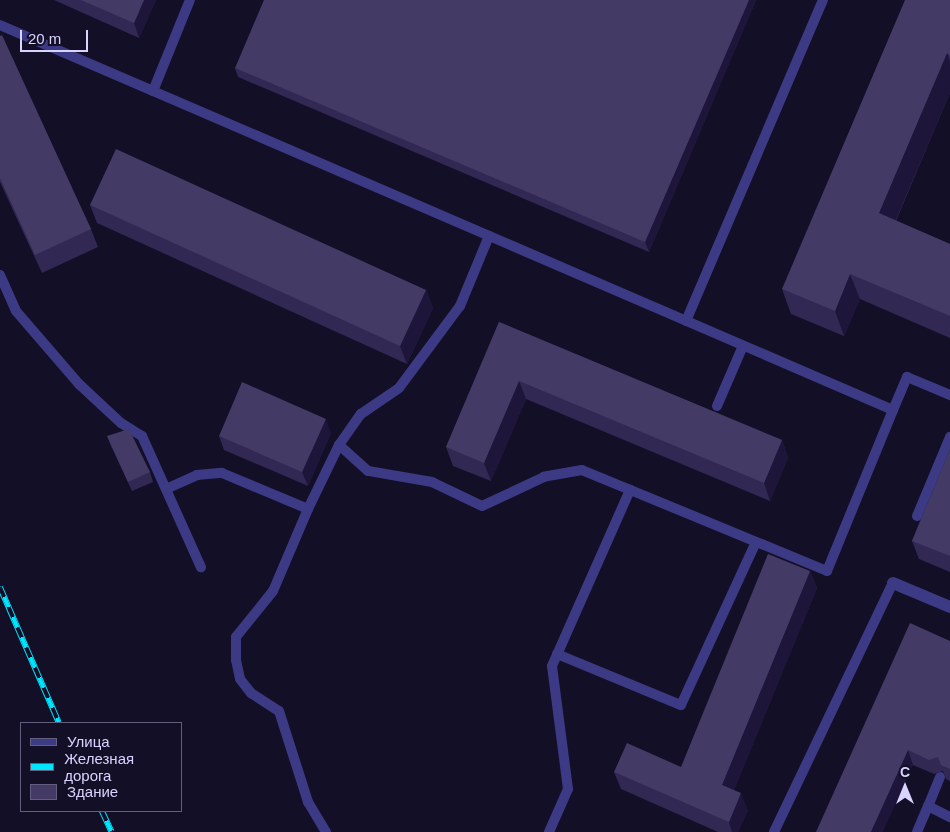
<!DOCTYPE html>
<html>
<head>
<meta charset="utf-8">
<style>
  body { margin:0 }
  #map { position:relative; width:950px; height:832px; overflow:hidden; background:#130f26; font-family:Arial,sans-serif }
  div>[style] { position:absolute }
  .service>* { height:10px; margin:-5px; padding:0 5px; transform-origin:5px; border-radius:5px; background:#3d3a85 }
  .minor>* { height:12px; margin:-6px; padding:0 6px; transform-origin:6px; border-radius:6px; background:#3d3a85 }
  .rail>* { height:5.5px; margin-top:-2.75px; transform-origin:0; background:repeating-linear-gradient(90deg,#130f26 0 11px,#00e5ff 0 22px); box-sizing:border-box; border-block:1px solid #00e5ff }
  .wall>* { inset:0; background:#312854 }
  .shaded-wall>* { inset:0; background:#1d163a }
  .building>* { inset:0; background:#433a66 }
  span { translate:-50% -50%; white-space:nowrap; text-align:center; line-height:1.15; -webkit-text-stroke:5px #130f26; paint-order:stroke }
  .legend { position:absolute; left:20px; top:722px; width:162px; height:90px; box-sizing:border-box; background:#130f26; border:1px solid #625e7d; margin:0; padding:6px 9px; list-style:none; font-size:15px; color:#d9d4ff }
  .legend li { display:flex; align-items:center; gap:10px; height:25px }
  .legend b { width:25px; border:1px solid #625e7d }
  .north { position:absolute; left:880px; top:762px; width:50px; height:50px; -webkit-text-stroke:4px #130f26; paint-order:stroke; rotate:0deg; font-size:14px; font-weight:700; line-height:20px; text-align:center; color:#d9d4ff }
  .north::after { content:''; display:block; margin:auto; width:18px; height:22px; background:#d9d4ff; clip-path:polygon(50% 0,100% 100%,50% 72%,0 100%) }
  .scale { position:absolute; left:20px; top:30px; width:68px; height:22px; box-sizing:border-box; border:2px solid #d9d4ff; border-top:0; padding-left:6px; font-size:15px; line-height:18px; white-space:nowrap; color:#d9d4ff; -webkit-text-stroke:4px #130f26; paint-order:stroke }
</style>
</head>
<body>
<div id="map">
  <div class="service">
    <i style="left:0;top:25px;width:167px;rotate:23.3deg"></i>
    <i style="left:153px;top:91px;width:806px;rotate:23.32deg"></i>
    <i style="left:893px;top:410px;width:174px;rotate:112.3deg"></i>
    <i style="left:827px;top:571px;width:265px;rotate:-157.6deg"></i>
    <i style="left:582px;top:470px;width:39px;rotate:170deg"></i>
    <i style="left:544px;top:477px;width:68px;rotate:154.9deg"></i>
    <i style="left:482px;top:506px;width:55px;rotate:-154.4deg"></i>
    <i style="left:432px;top:482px;width:65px;rotate:-170.2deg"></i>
    <i style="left:368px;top:471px;width:39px;rotate:-138deg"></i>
    <i style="left:339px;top:445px;width:38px;rotate:-55deg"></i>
    <i style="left:361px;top:414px;width:46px;rotate:-34.4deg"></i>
    <i style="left:399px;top:388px;width:102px;rotate:-53.4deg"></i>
    <i style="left:460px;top:306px;width:76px;rotate:-67.5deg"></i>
    <i style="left:153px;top:91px;width:98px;rotate:-67.9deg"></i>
    <i style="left:0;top:275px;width:39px;rotate:66deg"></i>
    <i style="left:16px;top:311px;width:96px;rotate:49.2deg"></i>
    <i style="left:79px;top:384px;width:57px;rotate:42.9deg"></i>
    <i style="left:121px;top:423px;width:25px;rotate:32deg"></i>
    <i style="left:142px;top:436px;width:144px;rotate:65.8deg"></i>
    <i style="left:686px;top:321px;width:349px;rotate:-66.9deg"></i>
    <i style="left:717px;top:406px;width:65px;rotate:-66.6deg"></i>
    <i style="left:893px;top:410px;width:36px;rotate:-67deg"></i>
    <i style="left:907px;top:377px;width:47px;rotate:22.7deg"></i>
    <i style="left:166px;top:489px;width:34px;rotate:-24deg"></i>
    <i style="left:197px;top:475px;width:25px;rotate:-5deg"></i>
    <i style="left:222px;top:473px;width:93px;rotate:22.7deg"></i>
    <i style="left:308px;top:509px;width:71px;rotate:-64.2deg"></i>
    <i style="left:308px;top:509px;width:89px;rotate:113.1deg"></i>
    <i style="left:273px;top:591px;width:59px;rotate:128.8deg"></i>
    <i style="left:236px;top:637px;width:23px;rotate:90deg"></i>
    <i style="left:236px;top:660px;width:19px;rotate:78deg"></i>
    <i style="left:240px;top:679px;width:18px;rotate:52deg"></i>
    <i style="left:251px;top:693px;width:33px;rotate:33deg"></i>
    <i style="left:279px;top:711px;width:96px;rotate:72.3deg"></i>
    <i style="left:308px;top:802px;width:35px;rotate:59deg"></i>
    <i style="left:917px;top:516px;width:86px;rotate:-67.3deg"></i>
    <i style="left:557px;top:654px;width:134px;rotate:22.4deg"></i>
    <i style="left:681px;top:705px;width:179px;rotate:-65.3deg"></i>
    <i style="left:940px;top:777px;width:31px;rotate:112deg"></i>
    <i style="left:928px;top:806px;width:25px;rotate:27deg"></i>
    <i style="left:549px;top:832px;width:47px;rotate:-66.2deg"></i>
    <i style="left:568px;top:789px;width:124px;rotate:-97.4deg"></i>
    <i style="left:552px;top:666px;width:193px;rotate:-66.1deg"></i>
    <i style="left:774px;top:832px;width:276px;rotate:-64.5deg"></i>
    <i style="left:917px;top:832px;width:28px;rotate:-67deg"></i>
  </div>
  <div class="minor">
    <i style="left:893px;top:583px;width:62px;rotate:22.8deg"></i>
  </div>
  <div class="rail">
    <i style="left:0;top:587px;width:148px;rotate:66.5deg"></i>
    <i style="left:102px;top:811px;width:23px;rotate:65deg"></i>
  </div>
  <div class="wall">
    <i style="clip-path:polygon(54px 0,156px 0,139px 38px)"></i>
    <i style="clip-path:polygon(756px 0,649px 252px,238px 77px,235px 68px)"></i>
    <i style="clip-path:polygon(950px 0,950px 93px,896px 221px,950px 244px,950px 338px,860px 299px,844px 336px,791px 314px,782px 289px)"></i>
    <i style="clip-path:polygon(0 36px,91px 229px,98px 247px,42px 273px,0 182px)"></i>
    <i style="clip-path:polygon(90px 205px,426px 290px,433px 308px,407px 364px,97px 223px)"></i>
    <i style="clip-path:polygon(499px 322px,782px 440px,788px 458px,770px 501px,526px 399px,491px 481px,453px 466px,446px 447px)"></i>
    <i style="clip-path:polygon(331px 433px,308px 486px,224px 450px,219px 436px)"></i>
    <i style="clip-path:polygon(107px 436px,150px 472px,153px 482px,132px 491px,111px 446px)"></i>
    <i style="clip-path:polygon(950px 449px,950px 572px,919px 559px,912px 541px)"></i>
    <i style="clip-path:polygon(810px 571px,817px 588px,734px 790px,748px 810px,738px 832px,718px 832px,621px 789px,614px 772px,681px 767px)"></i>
    <i style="clip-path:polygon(950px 641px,950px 781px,946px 779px,943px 771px,934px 774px,913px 765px,816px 832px)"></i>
  </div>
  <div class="shaded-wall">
    <i style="clip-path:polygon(144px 0,156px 0,139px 38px,134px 23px)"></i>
    <i style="clip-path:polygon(749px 0,756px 0,649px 252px,645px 242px)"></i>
    <i style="clip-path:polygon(947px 53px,950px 61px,950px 93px,888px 238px,879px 213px)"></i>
    <i style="clip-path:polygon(850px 274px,860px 299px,844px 336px,835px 311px)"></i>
    <i style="clip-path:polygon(426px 290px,433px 308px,407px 364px,400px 346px)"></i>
    <i style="clip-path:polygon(519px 381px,526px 399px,491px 481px,484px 463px)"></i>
    <i style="clip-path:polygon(326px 419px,331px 433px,308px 486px,302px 472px)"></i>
    <i style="clip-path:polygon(782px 440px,788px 458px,770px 501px,764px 483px)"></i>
    <i style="clip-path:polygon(810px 571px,817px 588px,729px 802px,722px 785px)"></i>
    <i style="clip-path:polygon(908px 750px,913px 765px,883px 832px,871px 832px)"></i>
    <i style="clip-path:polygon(741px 793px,748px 810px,738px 832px,732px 832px,729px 822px)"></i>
  </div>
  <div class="building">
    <i style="clip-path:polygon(81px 0,144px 0,134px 23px)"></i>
    <i style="clip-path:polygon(264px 0,749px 0,645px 242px,235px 68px)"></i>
    <i style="clip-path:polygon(905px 0,950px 0,950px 55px,947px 53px,879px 213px,950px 244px,950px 316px,850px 274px,835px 311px,782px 289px)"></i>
    <i style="clip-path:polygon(2px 35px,91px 229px,35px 255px,0 178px,0 36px)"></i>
    <i style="clip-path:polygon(116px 149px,426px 290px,400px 346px,90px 205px)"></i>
    <i style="clip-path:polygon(499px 322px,782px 440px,764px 483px,519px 381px,484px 463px,446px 447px)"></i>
    <i style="clip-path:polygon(242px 382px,326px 419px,302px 472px,219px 436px)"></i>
    <i style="clip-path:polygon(129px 429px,150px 472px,128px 482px,107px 436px)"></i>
    <i style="clip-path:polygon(950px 449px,950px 556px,912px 541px)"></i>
    <i style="clip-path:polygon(768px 554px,810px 571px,722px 785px,741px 793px,729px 822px,614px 772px,627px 743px,681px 767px)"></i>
    <i style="clip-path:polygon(910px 623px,950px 641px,950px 769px,941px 765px,938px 757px,929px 760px,908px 750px,871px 832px,816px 832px)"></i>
  </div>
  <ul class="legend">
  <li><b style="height:6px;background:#3d3a85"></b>Улица</li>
  <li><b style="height:6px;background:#00e5ff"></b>Железная дорога</li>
  <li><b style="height:14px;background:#433a66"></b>Здание</li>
  </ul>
  <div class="north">С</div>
  <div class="scale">20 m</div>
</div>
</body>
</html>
